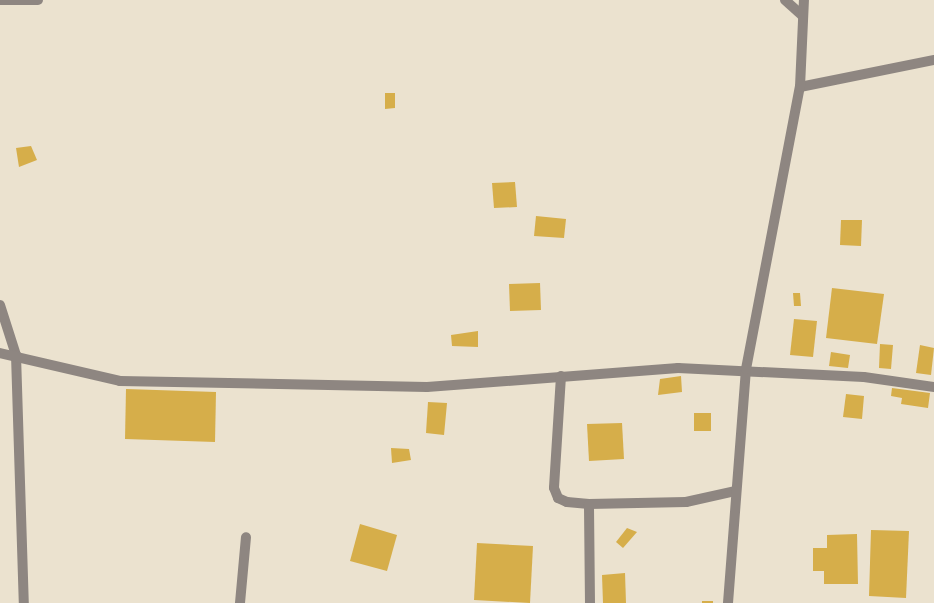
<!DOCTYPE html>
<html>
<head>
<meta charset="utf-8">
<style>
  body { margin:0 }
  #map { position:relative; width:934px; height:603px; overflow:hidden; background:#ebe2cf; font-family:Roboto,sans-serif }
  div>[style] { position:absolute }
  .building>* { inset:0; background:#d6ae4a }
  .minor>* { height:10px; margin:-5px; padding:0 5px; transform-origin:5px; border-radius:5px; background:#8e8681 }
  span { translate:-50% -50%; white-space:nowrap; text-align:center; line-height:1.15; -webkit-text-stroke:4px #f8f0dc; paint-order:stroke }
</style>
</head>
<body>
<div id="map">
  <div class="building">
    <i style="clip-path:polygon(385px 93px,395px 93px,395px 108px,385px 109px)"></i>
    <i style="clip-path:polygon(31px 146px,37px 160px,19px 167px,16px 148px)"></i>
    <i style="clip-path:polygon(515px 182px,517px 207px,494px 208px,492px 183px)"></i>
    <i style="clip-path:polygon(536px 216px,566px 219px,564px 238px,534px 236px)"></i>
    <i style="clip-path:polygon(841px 220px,862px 220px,861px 246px,840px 245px)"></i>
    <i style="clip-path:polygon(540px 283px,541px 310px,510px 311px,509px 284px)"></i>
    <i style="clip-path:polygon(832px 288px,884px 294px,877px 344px,826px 338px)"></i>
    <i style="clip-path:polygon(793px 293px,800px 293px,801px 306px,794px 306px)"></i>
    <i style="clip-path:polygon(794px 319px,817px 321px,813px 357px,790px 355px)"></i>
    <i style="clip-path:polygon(478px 331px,478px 347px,452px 346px,451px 335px)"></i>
    <i style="clip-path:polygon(880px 344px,893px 345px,891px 369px,879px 368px)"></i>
    <i style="clip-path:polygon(920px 345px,934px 348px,931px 375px,916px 373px)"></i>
    <i style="clip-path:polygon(831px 352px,850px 355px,848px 368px,829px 366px)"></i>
    <i style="clip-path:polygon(681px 376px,682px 392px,658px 395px,660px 379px)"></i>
    <i style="clip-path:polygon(892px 388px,930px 393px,928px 408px,901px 404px,902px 398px,891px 396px)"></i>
    <i style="clip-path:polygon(126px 389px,216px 392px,215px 442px,125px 439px)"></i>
    <i style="clip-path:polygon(846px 394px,864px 396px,862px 419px,843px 417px)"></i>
    <i style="clip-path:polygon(428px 402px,447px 403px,444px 435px,426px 433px)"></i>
    <i style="clip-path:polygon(694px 413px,711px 413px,711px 431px,694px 431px)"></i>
    <i style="clip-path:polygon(622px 423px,624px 459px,589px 461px,587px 424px)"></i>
    <i style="clip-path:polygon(391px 448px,409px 449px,411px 460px,392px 463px)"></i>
    <i style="clip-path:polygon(360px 524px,397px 535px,387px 571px,350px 561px)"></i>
    <i style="clip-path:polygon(627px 528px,637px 532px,623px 548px,616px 542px)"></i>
    <i style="clip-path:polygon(871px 530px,909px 531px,906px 598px,869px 596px)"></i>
    <i style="clip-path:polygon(857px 534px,858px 584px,824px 584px,824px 571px,813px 571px,813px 548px,827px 548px,827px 535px)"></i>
    <i style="clip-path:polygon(477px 543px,533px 546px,530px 603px,474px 600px)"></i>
    <i style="clip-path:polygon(625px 573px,626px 603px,603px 603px,602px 575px)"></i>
    <i style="clip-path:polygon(702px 601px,713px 601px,713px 603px,702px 603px)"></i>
  </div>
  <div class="minor">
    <i style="left:0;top:0;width:38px"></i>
    <i style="left:785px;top:0;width:24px;rotate:42deg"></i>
    <i style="left:800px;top:87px;width:137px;rotate:-11.4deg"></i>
    <i style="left:0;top:305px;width:52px;rotate:72.3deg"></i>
    <i style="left:16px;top:355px;width:248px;rotate:88.2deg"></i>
    <i style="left:0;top:353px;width:123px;rotate:13.1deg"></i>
    <i style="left:120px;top:381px;width:307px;rotate:1.1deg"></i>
    <i style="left:427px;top:387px;width:252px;rotate:-4.3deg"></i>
    <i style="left:678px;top:368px;width:186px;rotate:2.8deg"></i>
    <i style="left:864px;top:377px;width:71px;rotate:8.1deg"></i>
    <i style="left:561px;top:376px;width:112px;rotate:93.6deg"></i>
    <i style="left:554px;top:488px;width:11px;rotate:68deg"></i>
    <i style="left:558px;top:498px;width:10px;rotate:24deg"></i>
    <i style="left:567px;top:502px;width:22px;rotate:5deg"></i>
    <i style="left:240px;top:603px;width:66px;rotate:-84.8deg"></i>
    <i style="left:590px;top:603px;width:99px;rotate:-90.6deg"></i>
    <i style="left:589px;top:504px;width:97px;rotate:-1.2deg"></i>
    <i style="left:686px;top:502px;width:50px;rotate:-12.7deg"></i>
    <i style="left:728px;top:603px;width:235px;rotate:-85.6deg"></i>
    <i style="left:746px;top:369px;width:287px;rotate:-79.2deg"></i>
    <i style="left:800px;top:87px;width:87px;rotate:-87.4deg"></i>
  </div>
</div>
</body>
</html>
